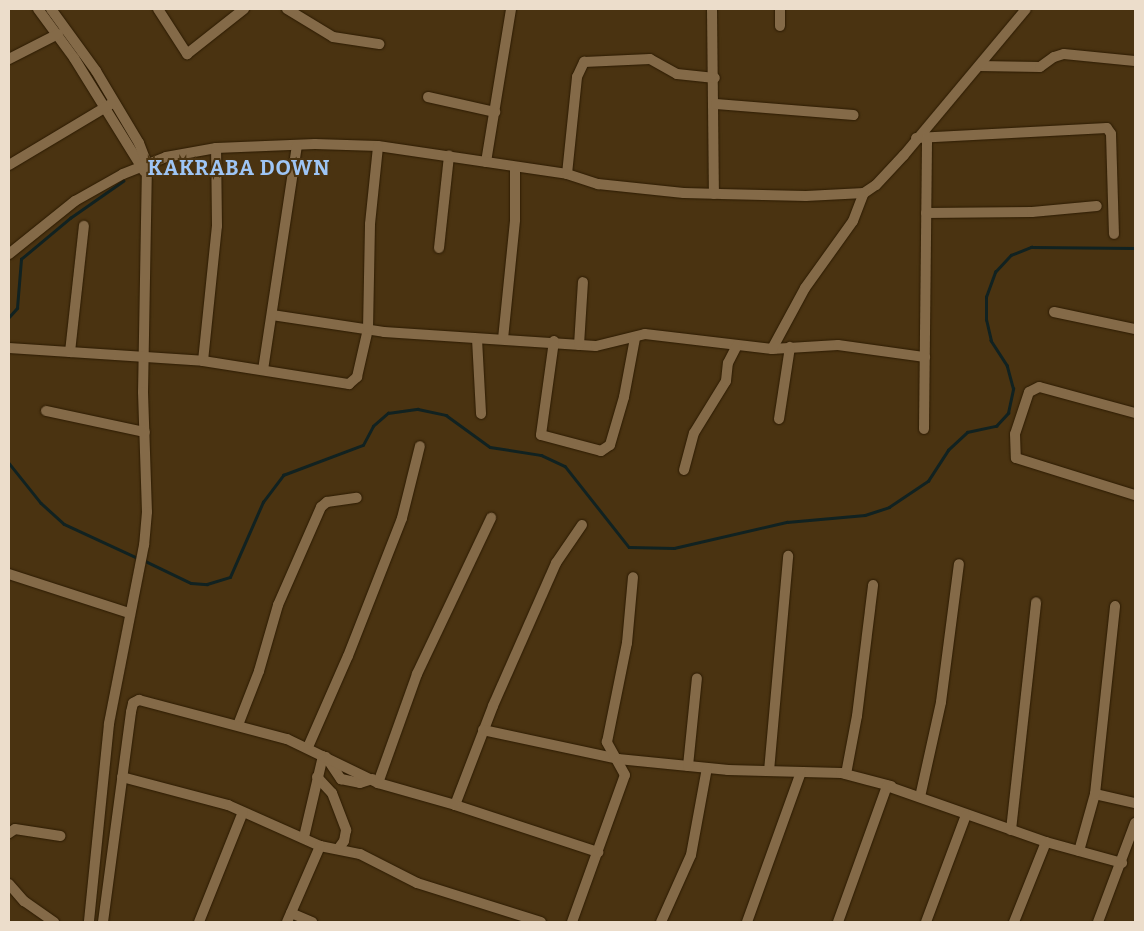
<!DOCTYPE html>
<html>
<head>
<meta charset="utf-8">
<style>
  body { margin:0 }
  #map { position:relative; width:1144px; height:931px; overflow:hidden; background:#4a3311; font-family:Bitter,serif }
  div>[style] { position:absolute }
  .stream>* { height:2.5px; margin:-1.25px; padding:0 1.25px; transform-origin:1.25px; border-radius:1.25px; background:#112221 }
  .roads { filter:drop-shadow(0 0 1px #2c1b03) drop-shadow(0 0 1px #2c1b03) }
  .minor>* { height:10px; margin:-5px; padding:0 5px; transform-origin:5px; border-radius:5px; background:#846a48 }
  span { translate:-50% -50%; white-space:nowrap; text-align:center; line-height:1.15; -webkit-text-stroke:4px #4a3311; paint-order:stroke }
  .district-label { font-size:21px; color:#9ec5f5; font-weight:700; letter-spacing:1px }
  .frame { position:absolute; inset:0; border:10px solid #ecddcb; pointer-events:none }
</style>
</head>
<body>
<div id="map">
  <div class="stream">
    <i style="left:9px;top:317px;width:12px;rotate:-48deg"></i>
    <i style="left:17px;top:308px;width:49px;rotate:-85.3deg"></i>
    <i style="left:21px;top:259px;width:64px;rotate:-39.9deg"></i>
    <i style="left:70px;top:218px;width:65px;rotate:-34.9deg"></i>
    <i style="left:9px;top:463px;width:51px;rotate:51.3deg"></i>
    <i style="left:41px;top:503px;width:31px;rotate:42deg"></i>
    <i style="left:64px;top:524px;width:81px;rotate:24.7deg"></i>
    <i style="left:143px;top:560px;width:53px;rotate:25.6deg"></i>
    <i style="left:191px;top:583px;width:16px;rotate:4deg"></i>
    <i style="left:207px;top:584px;width:24px;rotate:-17deg"></i>
    <i style="left:230px;top:577px;width:82px;rotate:-66.3deg"></i>
    <i style="left:263px;top:502px;width:34px;rotate:-53deg"></i>
    <i style="left:283px;top:475px;width:85px;rotate:-20.6deg"></i>
    <i style="left:363px;top:445px;width:21px;rotate:-62deg"></i>
    <i style="left:373px;top:426px;width:20px;rotate:-41deg"></i>
    <i style="left:388px;top:413px;width:30px;rotate:-8deg"></i>
    <i style="left:418px;top:409px;width:29px;rotate:12deg"></i>
    <i style="left:446px;top:415px;width:54px;rotate:36deg"></i>
    <i style="left:490px;top:447px;width:52px;rotate:8.9deg"></i>
    <i style="left:541px;top:455px;width:26px;rotate:25deg"></i>
    <i style="left:565px;top:466px;width:103px;rotate:51.7deg"></i>
    <i style="left:629px;top:547px;width:45px;rotate:1.3deg"></i>
    <i style="left:674px;top:548px;width:116px;rotate:-13deg"></i>
    <i style="left:787px;top:522px;width:78px;rotate:-5.1deg"></i>
    <i style="left:865px;top:515px;width:25px;rotate:-18deg"></i>
    <i style="left:889px;top:507px;width:47px;rotate:-33.7deg"></i>
    <i style="left:928px;top:481px;width:37px;rotate:-57deg"></i>
    <i style="left:948px;top:450px;width:26px;rotate:-43deg"></i>
    <i style="left:967px;top:432px;width:30px;rotate:-12deg"></i>
    <i style="left:996px;top:426px;width:18px;rotate:-47deg"></i>
    <i style="left:1008px;top:413px;width:25px;rotate:-78deg"></i>
    <i style="left:1013px;top:389px;width:24px;rotate:-105deg"></i>
    <i style="left:1007px;top:366px;width:30px;rotate:-123deg"></i>
    <i style="left:991px;top:341px;width:22px;rotate:-103deg"></i>
    <i style="left:986px;top:320px;width:23px;rotate:-90deg"></i>
    <i style="left:986px;top:297px;width:27px;rotate:-70deg"></i>
    <i style="left:995px;top:272px;width:23px;rotate:-47deg"></i>
    <i style="left:1011px;top:255px;width:22px;rotate:-22deg"></i>
    <i style="left:1031px;top:247px;width:104px;rotate:0.6deg"></i>
  </div>
  <div class="roads">
    <div class="minor">
      <i style="left:38px;top:9px;width:61px;rotate:53.7deg"></i>
      <i style="left:74px;top:58px;width:133px;rotate:58.2deg"></i>
      <i style="left:51px;top:9px;width:77px;rotate:54deg"></i>
      <i style="left:96px;top:71px;width:84px;rotate:59.2deg"></i>
      <i style="left:139px;top:143px;width:22px;rotate:69deg"></i>
      <i style="left:147px;top:164px;width:228px;rotate:91deg"></i>
      <i style="left:143px;top:392px;width:120px;rotate:88.1deg"></i>
      <i style="left:147px;top:512px;width:33px;rotate:95deg"></i>
      <i style="left:144px;top:545px;width:182px;rotate:101.1deg"></i>
      <i style="left:109px;top:724px;width:199px;rotate:95.8deg"></i>
      <i style="left:158px;top:9px;width:54px;rotate:57.2deg"></i>
      <i style="left:187px;top:54px;width:73px;rotate:-38.3deg"></i>
      <i style="left:287px;top:9px;width:54px;rotate:31.3deg"></i>
      <i style="left:333px;top:37px;width:47px;rotate:8.7deg"></i>
      <i style="left:712px;top:9px;width:185px;rotate:89.4deg"></i>
      <i style="left:780px;top:26px;width:17px;rotate:-90deg"></i>
      <i style="left:9px;top:59px;width:55px;rotate:-27deg"></i>
      <i style="left:979px;top:66px;width:61px;rotate:0.9deg"></i>
      <i style="left:1040px;top:67px;width:17px;rotate:-36deg"></i>
      <i style="left:1054px;top:57px;width:10px;rotate:-17deg"></i>
      <i style="left:1064px;top:54px;width:71px;rotate:5.6deg"></i>
      <i style="left:428px;top:97px;width:69px;rotate:12.6deg"></i>
      <i style="left:716px;top:104px;width:138px;rotate:4.6deg"></i>
      <i style="left:916px;top:138px;width:191px;rotate:-3deg"></i>
      <i style="left:1107px;top:128px;width:7px;rotate:56deg"></i>
      <i style="left:1111px;top:134px;width:100px;rotate:88.3deg"></i>
      <i style="left:486px;top:162px;width:155px;rotate:-80.7deg"></i>
      <i style="left:9px;top:165px;width:119px;rotate:-30.9deg"></i>
      <i style="left:567px;top:174px;width:98px;rotate:-84.1deg"></i>
      <i style="left:577px;top:77px;width:17px;rotate:-65deg"></i>
      <i style="left:584px;top:62px;width:66px;rotate:-2.6deg"></i>
      <i style="left:650px;top:59px;width:31px;rotate:29deg"></i>
      <i style="left:677px;top:74px;width:38px;rotate:6deg"></i>
      <i style="left:926px;top:213px;width:106px;rotate:-0.5deg"></i>
      <i style="left:1032px;top:212px;width:65px;rotate:-5.3deg"></i>
      <i style="left:439px;top:248px;width:93px;rotate:-83.8deg"></i>
      <i style="left:9px;top:254px;width:85px;rotate:-38.8deg"></i>
      <i style="left:75px;top:201px;width:55px;rotate:-29.4deg"></i>
      <i style="left:123px;top:174px;width:46px;rotate:-21.6deg"></i>
      <i style="left:166px;top:157px;width:51px;rotate:-10.2deg"></i>
      <i style="left:216px;top:148px;width:99px;rotate:-2.3deg"></i>
      <i style="left:315px;top:144px;width:63px;rotate:1.8deg"></i>
      <i style="left:378px;top:146px;width:191px;rotate:8.4deg"></i>
      <i style="left:567px;top:174px;width:33px;rotate:18deg"></i>
      <i style="left:598px;top:184px;width:86px;rotate:6deg"></i>
      <i style="left:684px;top:193px;width:122px;rotate:1.4deg"></i>
      <i style="left:806px;top:196px;width:58px;rotate:-3deg"></i>
      <i style="left:864px;top:193px;width:14px;rotate:-34deg"></i>
      <i style="left:876px;top:185px;width:41px;rotate:-47deg"></i>
      <i style="left:904px;top:155px;width:190px;rotate:-50.1deg"></i>
      <i style="left:1054px;top:312px;width:83px;rotate:11.9deg"></i>
      <i style="left:272px;top:315px;width:113px;rotate:8.6deg"></i>
      <i style="left:384px;top:332px;width:212px;rotate:3.8deg"></i>
      <i style="left:596px;top:346px;width:50px;rotate:-13.8deg"></i>
      <i style="left:645px;top:334px;width:128px;rotate:6.7deg"></i>
      <i style="left:772px;top:349px;width:66px;rotate:-3.5deg"></i>
      <i style="left:838px;top:345px;width:88px;rotate:7.9deg"></i>
      <i style="left:477px;top:339px;width:75px;rotate:86.9deg"></i>
      <i style="left:503px;top:339px;width:120px;rotate:-84.2deg"></i>
      <i style="left:515px;top:220px;width:53px;rotate:-90deg"></i>
      <i style="left:554px;top:341px;width:95px;rotate:97.9deg"></i>
      <i style="left:541px;top:435px;width:62px;rotate:14.9deg"></i>
      <i style="left:601px;top:451px;width:11px;rotate:-34deg"></i>
      <i style="left:610px;top:445px;width:50px;rotate:-73.7deg"></i>
      <i style="left:624px;top:397px;width:60px;rotate:-79.4deg"></i>
      <i style="left:579px;top:345px;width:63px;rotate:-86.4deg"></i>
      <i style="left:9px;top:348px;width:194px;rotate:3.8deg"></i>
      <i style="left:203px;top:361px;width:148px;rotate:9deg"></i>
      <i style="left:349px;top:384px;width:11px;rotate:-41deg"></i>
      <i style="left:357px;top:377px;width:49px;rotate:-77.1deg"></i>
      <i style="left:368px;top:329px;width:105px;rotate:-88.9deg"></i>
      <i style="left:370px;top:224px;width:78px;rotate:-84.1deg"></i>
      <i style="left:772px;top:349px;width:69px;rotate:-61.6deg"></i>
      <i style="left:805px;top:288px;width:82px;rotate:-54.4deg"></i>
      <i style="left:853px;top:221px;width:30px;rotate:-69deg"></i>
      <i style="left:70px;top:352px;width:127px;rotate:-83.7deg"></i>
      <i style="left:203px;top:361px;width:136px;rotate:-84.1deg"></i>
      <i style="left:217px;top:226px;width:78px;rotate:-90.7deg"></i>
      <i style="left:263px;top:370px;width:227px;rotate:-81.4deg"></i>
      <i style="left:46px;top:411px;width:101px;rotate:12deg"></i>
      <i style="left:1135px;top:413px;width:99px;rotate:-164.8deg"></i>
      <i style="left:1039px;top:387px;width:11px;rotate:153deg"></i>
      <i style="left:1029px;top:392px;width:44px;rotate:108.4deg"></i>
      <i style="left:1015px;top:434px;width:24px;rotate:88deg"></i>
      <i style="left:1016px;top:458px;width:125px;rotate:17.3deg"></i>
      <i style="left:779px;top:419px;width:73px;rotate:-81.3deg"></i>
      <i style="left:924px;top:429px;width:292px;rotate:-89.4deg"></i>
      <i style="left:684px;top:470px;width:38px;rotate:-75deg"></i>
      <i style="left:694px;top:433px;width:61px;rotate:-58.4deg"></i>
      <i style="left:726px;top:381px;width:18px;rotate:-84deg"></i>
      <i style="left:728px;top:363px;width:20px;rotate:-63deg"></i>
      <i style="left:582px;top:525px;width:46px;rotate:124.4deg"></i>
      <i style="left:556px;top:563px;width:156px;rotate:113.8deg"></i>
      <i style="left:493px;top:706px;width:106px;rotate:111deg"></i>
      <i style="left:455px;top:805px;width:151px;rotate:18.2deg"></i>
      <i style="left:9px;top:574px;width:126px;rotate:18deg"></i>
      <i style="left:238px;top:725px;width:58px;rotate:-68.7deg"></i>
      <i style="left:259px;top:671px;width:69px;rotate:-73.9deg"></i>
      <i style="left:278px;top:605px;width:107px;rotate:-66.3deg"></i>
      <i style="left:321px;top:507px;width:8px;rotate:-40deg"></i>
      <i style="left:327px;top:502px;width:30px;rotate:-8deg"></i>
      <i style="left:483px;top:730px;width:138px;rotate:12.1deg"></i>
      <i style="left:618px;top:759px;width:111px;rotate:5.7deg"></i>
      <i style="left:728px;top:770px;width:113px;rotate:1.5deg"></i>
      <i style="left:841px;top:773px;width:52px;rotate:14.6deg"></i>
      <i style="left:308px;top:747px;width:99px;rotate:-66.3deg"></i>
      <i style="left:348px;top:656px;width:148px;rotate:-68.6deg"></i>
      <i style="left:402px;top:518px;width:74px;rotate:-76deg"></i>
      <i style="left:326px;top:757px;width:27px;rotate:56deg"></i>
      <i style="left:341px;top:779px;width:19px;rotate:12deg"></i>
      <i style="left:360px;top:783px;width:13px;rotate:-18deg"></i>
      <i style="left:688px;top:766px;width:88px;rotate:-84.2deg"></i>
      <i style="left:769px;top:771px;width:216px;rotate:-84.9deg"></i>
      <i style="left:846px;top:774px;width:59px;rotate:-79.3deg"></i>
      <i style="left:857px;top:716px;width:132px;rotate:-83deg"></i>
      <i style="left:122px;top:777px;width:110px;rotate:14.8deg"></i>
      <i style="left:228px;top:805px;width:101px;rotate:24deg"></i>
      <i style="left:320px;top:846px;width:41px;rotate:11.3deg"></i>
      <i style="left:360px;top:854px;width:64px;rotate:27deg"></i>
      <i style="left:417px;top:883px;width:130px;rotate:17.5deg"></i>
      <i style="left:317px;top:777px;width:22px;rotate:47deg"></i>
      <i style="left:332px;top:793px;width:40px;rotate:69deg"></i>
      <i style="left:346px;top:830px;width:11px;rotate:100deg"></i>
      <i style="left:344px;top:841px;width:9px;rotate:126deg"></i>
      <i style="left:378px;top:783px;width:116px;rotate:-70.3deg"></i>
      <i style="left:417px;top:674px;width:173px;rotate:-64.6deg"></i>
      <i style="left:1095px;top:794px;width:41px;rotate:12.7deg"></i>
      <i style="left:920px;top:797px;width:97px;rotate:-77.5deg"></i>
      <i style="left:941px;top:702px;width:139px;rotate:-82.6deg"></i>
      <i style="left:1011px;top:830px;width:229px;rotate:-83.7deg"></i>
      <i style="left:9px;top:833px;width:7px;rotate:-34deg"></i>
      <i style="left:15px;top:829px;width:46px;rotate:8.8deg"></i>
      <i style="left:304px;top:837px;width:83px;rotate:-76.8deg"></i>
      <i style="left:1079px;top:851px;width:59px;rotate:-74.3deg"></i>
      <i style="left:1095px;top:794px;width:189px;rotate:-83.9deg"></i>
      <i style="left:9px;top:884px;width:23px;rotate:49deg"></i>
      <i style="left:24px;top:901px;width:37px;rotate:35deg"></i>
      <i style="left:291px;top:913px;width:23px;rotate:23deg"></i>
      <i style="left:103px;top:922px;width:212px;rotate:-82.4deg"></i>
      <i style="left:131px;top:712px;width:9px;rotate:-77deg"></i>
      <i style="left:133px;top:703px;width:7px;rotate:-27deg"></i>
      <i style="left:139px;top:700px;width:153px;rotate:14.8deg"></i>
      <i style="left:287px;top:739px;width:101px;rotate:25.8deg"></i>
      <i style="left:378px;top:783px;width:80px;rotate:15.9deg"></i>
      <i style="left:199px;top:922px;width:118px;rotate:-68.2deg"></i>
      <i style="left:287px;top:922px;width:83px;rotate:-66.5deg"></i>
      <i style="left:572px;top:922px;width:156px;rotate:-70.2deg"></i>
      <i style="left:625px;top:775px;width:38px;rotate:-119deg"></i>
      <i style="left:607px;top:742px;width:101px;rotate:-78.6deg"></i>
      <i style="left:627px;top:643px;width:66px;rotate:-84.8deg"></i>
      <i style="left:661px;top:922px;width:73px;rotate:-65.9deg"></i>
      <i style="left:691px;top:855px;width:88px;rotate:-79.6deg"></i>
      <i style="left:747px;top:922px;width:159px;rotate:-70.2deg"></i>
      <i style="left:838px;top:922px;width:145px;rotate:-70.2deg"></i>
      <i style="left:887px;top:786px;width:169px;rotate:19.4deg"></i>
      <i style="left:1046px;top:842px;width:79px;rotate:15.4deg"></i>
      <i style="left:926px;top:922px;width:114px;rotate:-69.5deg"></i>
      <i style="left:1014px;top:922px;width:86px;rotate:-68.2deg"></i>
      <i style="left:1098px;top:922px;width:106px;rotate:-69.5deg"></i>
    </div>
  </div>
  <div class="district-label">
    <span style="left:239px;top:168px">KAKRABA DOWN</span>
  </div>
  <div class="frame"></div>
</div>
</body>
</html>
